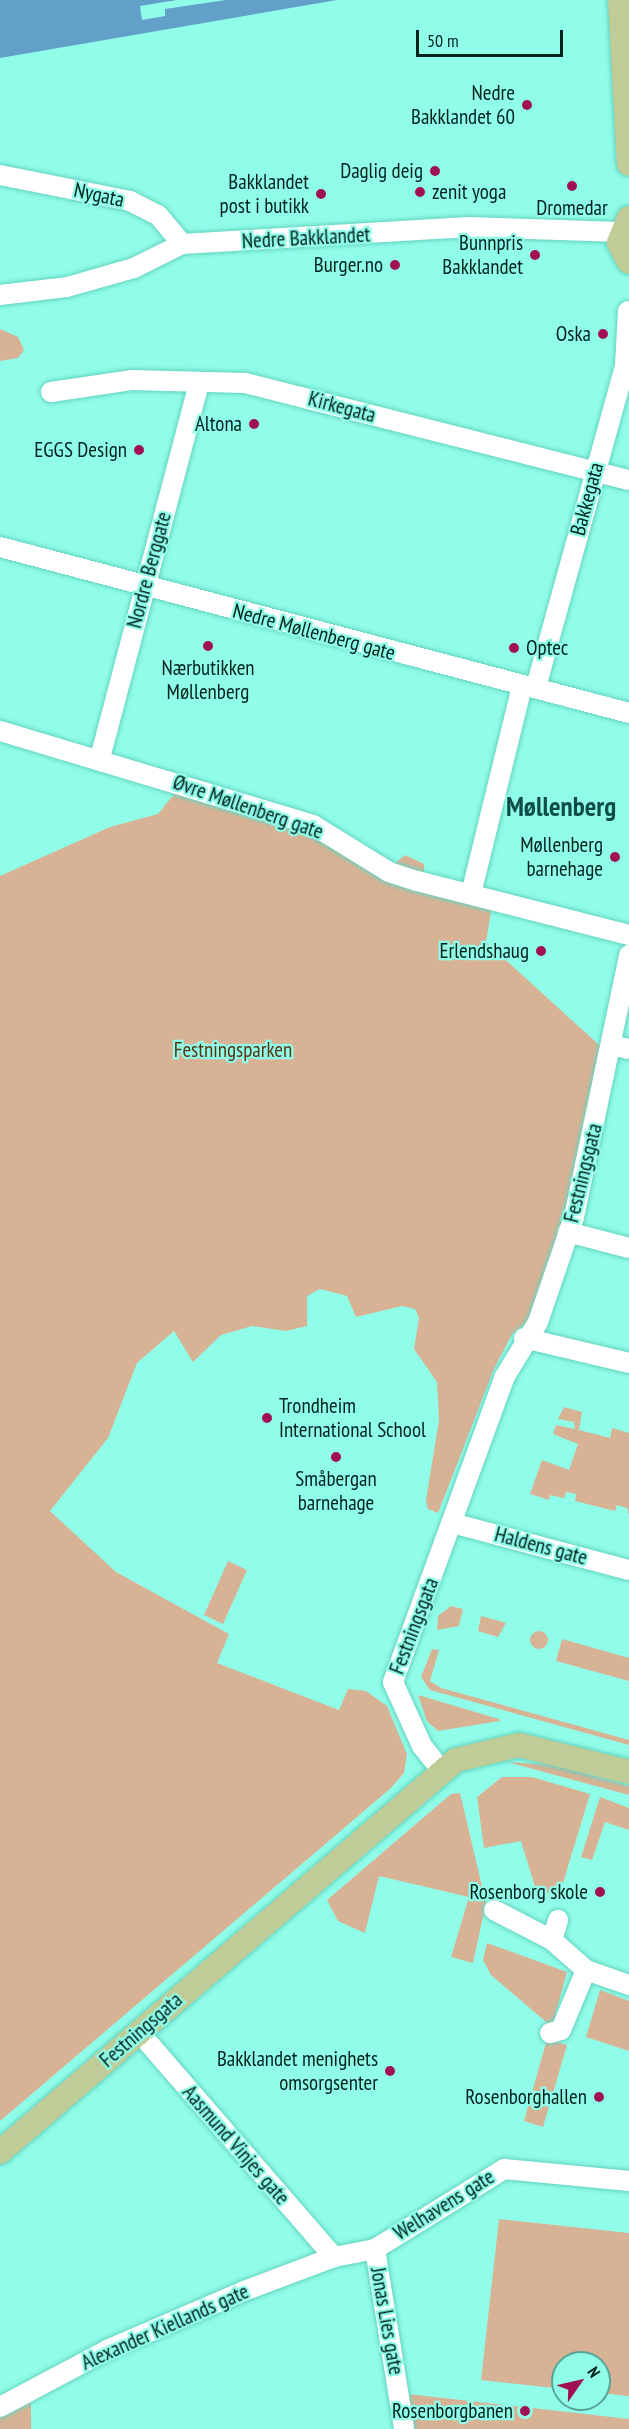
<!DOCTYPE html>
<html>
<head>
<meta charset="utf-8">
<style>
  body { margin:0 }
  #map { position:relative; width:629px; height:2429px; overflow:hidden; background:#90fde9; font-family:"PT Sans Narrow",sans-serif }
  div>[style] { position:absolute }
  .green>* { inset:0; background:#d8b294 }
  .round { border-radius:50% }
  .water>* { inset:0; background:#629fc9 }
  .pier>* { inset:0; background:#90fde9 }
  .roads { filter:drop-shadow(0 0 2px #66d3c1) drop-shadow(0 0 2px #66d3c1) }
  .minor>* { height:20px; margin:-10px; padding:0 10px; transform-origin:10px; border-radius:10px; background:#fff }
  .major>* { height:24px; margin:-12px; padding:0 12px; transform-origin:12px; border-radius:12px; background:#bfcc97 }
  .dots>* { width:16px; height:16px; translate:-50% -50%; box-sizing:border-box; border:3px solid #90fde9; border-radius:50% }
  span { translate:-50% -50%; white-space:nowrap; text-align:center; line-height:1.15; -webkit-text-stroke:4.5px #90fde9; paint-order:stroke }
  .poi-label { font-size:21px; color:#00221d }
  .right { translate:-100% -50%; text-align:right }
  .left { translate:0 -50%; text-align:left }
  .street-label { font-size:21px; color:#00221d }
  .park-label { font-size:21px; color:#593411 }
  .district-label { font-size:27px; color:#0f4e45; font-weight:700 }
  .north { position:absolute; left:551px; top:2351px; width:60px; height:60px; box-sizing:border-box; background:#90fde9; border:2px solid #56a597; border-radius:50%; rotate:56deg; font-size:16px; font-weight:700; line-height:24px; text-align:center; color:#00221d }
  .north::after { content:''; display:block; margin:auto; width:21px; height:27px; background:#a21054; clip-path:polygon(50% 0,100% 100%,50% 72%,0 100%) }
  .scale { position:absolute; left:416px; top:30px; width:147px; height:27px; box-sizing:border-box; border:3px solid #00221d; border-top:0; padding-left:8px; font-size:18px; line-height:21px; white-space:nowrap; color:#00221d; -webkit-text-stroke:4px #90fde9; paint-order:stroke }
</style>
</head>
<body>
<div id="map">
  <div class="green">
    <i style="clip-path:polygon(0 329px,18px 337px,24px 350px,18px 358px,0 361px)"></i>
    <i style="clip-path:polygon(183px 783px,313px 825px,390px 867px,405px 855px,424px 864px,424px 883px,492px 905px,486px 942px,609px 1054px,574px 1217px,533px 1317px,512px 1334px,494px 1369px,438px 1513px,428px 1509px,426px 1500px,439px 1420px,437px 1382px,414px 1349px,419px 1318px,415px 1309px,402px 1306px,356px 1317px,347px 1296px,320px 1289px,307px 1296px,307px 1326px,286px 1331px,252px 1326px,221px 1335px,193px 1362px,174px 1331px,137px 1363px,108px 1438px,50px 1511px,116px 1572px,229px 1634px,217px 1663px,339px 1710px,348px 1689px,366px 1691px,387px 1706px,407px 1754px,404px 1773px,391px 1788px,0 2121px,0 876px,110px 827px,158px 814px)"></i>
    <i style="clip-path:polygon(564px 1407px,582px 1412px,579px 1430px,610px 1438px,612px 1428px,629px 1433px,629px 1515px,627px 1508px,617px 1505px,615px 1511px,575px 1501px,576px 1494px,566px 1492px,564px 1498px,550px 1495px,549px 1500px,530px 1494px,542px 1460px,569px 1470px,578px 1444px,553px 1434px,556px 1425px,575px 1429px,574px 1422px,558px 1419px)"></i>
    <i style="clip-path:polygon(228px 1561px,247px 1570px,223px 1624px,204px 1615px)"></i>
    <i style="clip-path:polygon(451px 1606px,463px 1609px,459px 1626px,437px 1630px,438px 1616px)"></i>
    <i style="clip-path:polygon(481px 1616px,506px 1623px,498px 1637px,478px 1631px)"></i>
    <i class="round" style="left:530px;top:1631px;width:18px;height:18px"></i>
    <i style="clip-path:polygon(562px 1639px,629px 1658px,629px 1681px,556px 1661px)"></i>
    <i style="clip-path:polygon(432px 1649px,439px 1650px,430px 1681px,441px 1688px,629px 1740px,629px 1745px,430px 1690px,421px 1677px)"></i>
    <i style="clip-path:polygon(418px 1695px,499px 1719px,500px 1721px,438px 1731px,427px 1721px)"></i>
    <i style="clip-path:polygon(507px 1762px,552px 1765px,629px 1786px,629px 1795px)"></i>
    <i style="clip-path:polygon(502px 1777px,532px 1777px,590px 1794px,559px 1896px,536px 1890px,521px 1841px,484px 1848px,477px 1797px)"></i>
    <i style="clip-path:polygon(460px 1793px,486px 1903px,473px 1963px,451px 1957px,469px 1897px,379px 1876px,365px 1933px,338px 1921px,327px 1900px,451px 1794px)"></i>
    <i style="clip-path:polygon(600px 1797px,629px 1808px,629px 1830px,605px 1822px,592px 1860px,581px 1857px)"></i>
    <i style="clip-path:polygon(487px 1943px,567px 1972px,552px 2027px,491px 1975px,483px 1960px)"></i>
    <i style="clip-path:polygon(600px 1990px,629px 2001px,629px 2051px,586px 2037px)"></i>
    <i style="clip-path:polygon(547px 2039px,567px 2045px,543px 2127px,524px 2121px)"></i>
    <i style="clip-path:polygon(499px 2219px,629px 2233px,629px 2396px,599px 2393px,599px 2363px,563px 2363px,563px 2389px,481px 2380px)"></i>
    <i style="clip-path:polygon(399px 2393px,629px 2419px,629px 2429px,404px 2429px)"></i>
    <i style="clip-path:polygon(20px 2394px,31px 2402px,31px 2429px,0 2429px,0 2407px)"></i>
  </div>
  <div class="water">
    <i style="clip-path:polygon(0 0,337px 0,0 58px)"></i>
  </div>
  <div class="pier">
    <i style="clip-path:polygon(177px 0,226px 0,165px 9px,165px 16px,142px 20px,140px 6px)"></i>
  </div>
  <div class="roads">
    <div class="minor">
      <i style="left:0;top:175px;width:133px;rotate:11.3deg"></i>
      <i style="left:130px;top:201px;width:31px;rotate:27deg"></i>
      <i style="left:158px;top:215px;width:38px;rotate:50deg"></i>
      <i style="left:0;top:295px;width:67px;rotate:-6.8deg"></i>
      <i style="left:67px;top:287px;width:70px;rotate:-15.8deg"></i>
      <i style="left:134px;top:268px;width:54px;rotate:-26.6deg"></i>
      <i style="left:182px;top:244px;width:287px;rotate:-3.4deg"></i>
      <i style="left:468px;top:227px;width:152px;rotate:1.9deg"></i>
      <i style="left:51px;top:392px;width:81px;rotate:-8.5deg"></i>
      <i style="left:131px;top:380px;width:114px;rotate:1.5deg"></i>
      <i style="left:245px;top:383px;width:396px;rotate:14.2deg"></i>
      <i style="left:0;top:547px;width:651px;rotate:14.78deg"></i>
      <i style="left:536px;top:687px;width:333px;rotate:-74.5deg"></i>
      <i style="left:625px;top:366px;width:55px;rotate:-86.9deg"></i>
      <i style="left:0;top:731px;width:327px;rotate:16.7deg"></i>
      <i style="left:313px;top:825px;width:89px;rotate:31.7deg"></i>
      <i style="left:389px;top:872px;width:29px;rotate:18deg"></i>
      <i style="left:417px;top:881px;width:219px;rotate:14.3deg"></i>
      <i style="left:100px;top:758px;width:388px;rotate:-75.2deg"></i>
      <i style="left:471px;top:894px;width:214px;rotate:-76.2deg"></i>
      <i style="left:611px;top:1045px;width:18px;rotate:13deg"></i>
      <i style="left:568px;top:1232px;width:63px;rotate:14.7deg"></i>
      <i style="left:524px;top:1338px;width:108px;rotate:13.4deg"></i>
      <i style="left:452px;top:1523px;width:183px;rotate:14.9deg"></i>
      <i style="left:441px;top:1770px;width:31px;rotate:-128deg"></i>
      <i style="left:422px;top:1746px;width:70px;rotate:-114.4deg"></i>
      <i style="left:393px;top:1682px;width:324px;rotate:-69.9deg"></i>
      <i style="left:504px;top:1378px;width:66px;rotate:-58.7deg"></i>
      <i style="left:538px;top:1322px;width:111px;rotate:-71.1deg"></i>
      <i style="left:574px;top:1217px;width:268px;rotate:-78.1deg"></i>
      <i style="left:494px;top:1910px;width:65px;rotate:27.3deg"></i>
      <i style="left:552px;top:1940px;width:45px;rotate:41.4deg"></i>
      <i style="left:586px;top:1970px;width:46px;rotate:19.2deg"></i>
      <i style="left:552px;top:1940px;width:21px;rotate:-73deg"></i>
      <i style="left:139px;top:2032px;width:298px;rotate:49.1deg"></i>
      <i style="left:550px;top:2033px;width:11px;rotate:-15deg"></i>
      <i style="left:561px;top:2030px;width:65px;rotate:-67.4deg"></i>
      <i style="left:375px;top:2249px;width:182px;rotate:80.8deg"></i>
      <i style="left:0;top:2407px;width:121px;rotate:-28deg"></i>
      <i style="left:107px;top:2350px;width:149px;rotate:-23.3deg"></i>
      <i style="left:244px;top:2291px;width:96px;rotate:-20.7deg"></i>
      <i style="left:334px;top:2257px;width:42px;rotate:-11deg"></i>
      <i style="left:375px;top:2249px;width:152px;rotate:-31.8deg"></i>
      <i style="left:504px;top:2169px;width:126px;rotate:5.5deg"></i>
    </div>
    <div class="major">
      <i style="left:620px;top:0;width:164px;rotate:86.9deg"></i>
      <i style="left:629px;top:218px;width:27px;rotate:112deg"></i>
      <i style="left:619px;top:243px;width:21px;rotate:62deg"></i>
      <i style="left:0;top:2152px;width:601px;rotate:-40.68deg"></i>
      <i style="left:456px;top:1760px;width:65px;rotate:-13.4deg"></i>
      <i style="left:519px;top:1745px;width:113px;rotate:13.8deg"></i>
    </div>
  </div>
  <div class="dots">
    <i style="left:527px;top:105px;background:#a21054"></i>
    <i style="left:435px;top:171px;background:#a21054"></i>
    <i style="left:572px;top:186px;background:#a21054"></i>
    <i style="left:420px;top:192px;background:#a21054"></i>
    <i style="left:321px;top:194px;background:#a21054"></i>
    <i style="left:535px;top:255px;background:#a21054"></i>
    <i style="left:395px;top:265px;background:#a21054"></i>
    <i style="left:603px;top:334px;background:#a21054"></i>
    <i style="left:254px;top:424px;background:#a21054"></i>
    <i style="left:139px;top:450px;background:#a21054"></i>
    <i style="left:208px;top:646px;background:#a21054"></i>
    <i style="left:514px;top:648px;background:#a21054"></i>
    <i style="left:615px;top:857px;background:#a21054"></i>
    <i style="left:541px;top:951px;background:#a21054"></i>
    <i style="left:267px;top:1418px;background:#a21054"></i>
    <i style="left:336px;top:1457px;background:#a21054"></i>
    <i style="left:600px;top:1892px;background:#a21054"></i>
    <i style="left:390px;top:2071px;background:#a21054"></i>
    <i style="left:599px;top:2097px;background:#a21054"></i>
    <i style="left:525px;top:2411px;background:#a21054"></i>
  </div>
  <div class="poi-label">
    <span class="right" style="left:515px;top:105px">Nedre<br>Bakklandet 60</span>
    <span class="right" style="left:423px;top:171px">Daglig deig</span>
    <span class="right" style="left:309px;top:194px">Bakklandet<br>post i butikk</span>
    <span class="left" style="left:432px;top:192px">zenit yoga</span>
    <span style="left:572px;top:208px">Dromedar</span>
    <span class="right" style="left:523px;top:255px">Bunnpris<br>Bakklandet</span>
    <span class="right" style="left:383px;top:265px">Burger.no</span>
    <span class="right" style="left:591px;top:334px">Oska</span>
    <span class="right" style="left:242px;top:424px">Altona</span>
    <span class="right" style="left:127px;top:450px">EGGS Design</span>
    <span class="left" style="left:526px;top:648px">Optec</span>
    <span style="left:208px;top:680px">Nærbutikken<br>Møllenberg</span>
    <span class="right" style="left:603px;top:857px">Møllenberg<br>barnehage</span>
    <span class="right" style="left:529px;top:951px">Erlendshaug</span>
    <span class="left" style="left:279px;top:1418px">Trondheim<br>International School</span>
    <span style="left:336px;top:1491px">Småbergan<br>barnehage</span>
    <span class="right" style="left:588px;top:1892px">Rosenborg skole</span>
    <span class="right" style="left:378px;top:2071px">Bakklandet menighets<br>omsorgsenter</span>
    <span class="right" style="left:587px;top:2097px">Rosenborghallen</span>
    <span class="right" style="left:513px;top:2411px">Rosenborgbanen</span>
  </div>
  <div class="street-label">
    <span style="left:99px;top:195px;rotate:12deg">Nygata</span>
    <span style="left:306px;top:238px;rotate:-3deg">Nedre Bakklandet</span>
    <span style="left:342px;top:407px;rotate:15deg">Kirkegata</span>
    <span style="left:587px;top:499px;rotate:-75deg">Bakkegata</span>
    <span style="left:149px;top:570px;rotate:-75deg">Nordre Berggate</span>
    <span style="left:314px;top:632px;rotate:15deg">Nedre Møllenberg gate</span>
    <span style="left:248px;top:807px;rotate:19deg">Øvre Møllenberg gate</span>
    <span style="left:583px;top:1173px;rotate:-76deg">Festningsgata</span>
    <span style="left:541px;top:1546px;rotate:15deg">Haldens gate</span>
    <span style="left:414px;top:1626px;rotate:-69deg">Festningsgata</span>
    <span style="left:141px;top:2030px;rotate:-41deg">Festningsgata</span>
    <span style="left:236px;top:2145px;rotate:49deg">Aasmund Vinjes gate</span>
    <span style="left:444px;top:2205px;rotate:-32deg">Welhavens gate</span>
    <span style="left:387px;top:2321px;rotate:80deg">Jonas Lies gate</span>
    <span style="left:165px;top:2327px;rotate:-24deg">Alexander Kiellands gate</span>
  </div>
  <div class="park-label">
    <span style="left:233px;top:1050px">Festningsparken</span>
  </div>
  <div class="district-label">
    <span style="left:561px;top:807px">Møllenberg</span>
  </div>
  <div class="north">N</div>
  <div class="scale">50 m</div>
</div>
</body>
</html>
